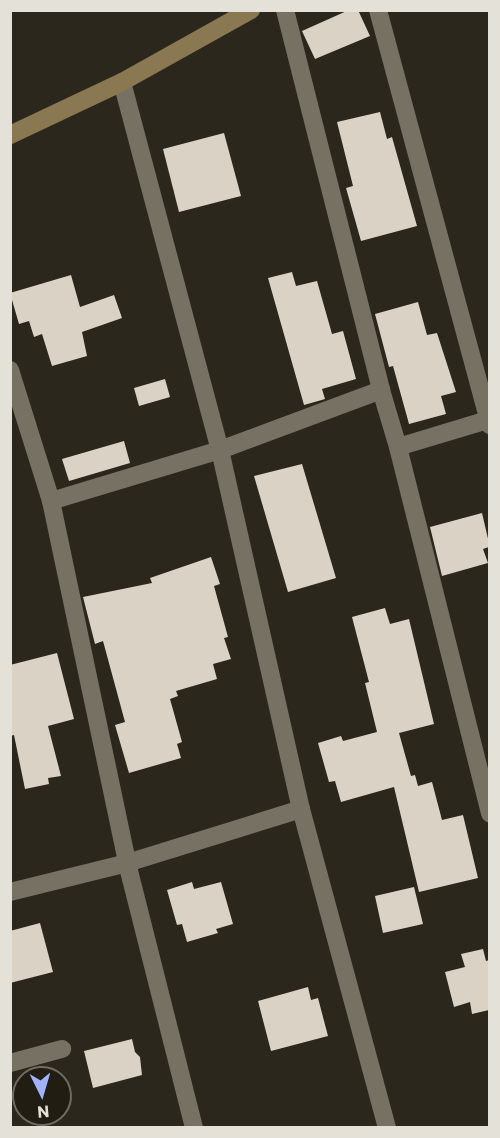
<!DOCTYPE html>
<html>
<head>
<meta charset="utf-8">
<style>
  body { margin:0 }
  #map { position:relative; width:500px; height:1138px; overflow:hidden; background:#2c271c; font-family:Commissioner,sans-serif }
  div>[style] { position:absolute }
  .building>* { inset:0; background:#dad3c5 }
  .street>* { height:18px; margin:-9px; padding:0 9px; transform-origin:9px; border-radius:9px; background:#777164 }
  .secondary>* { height:18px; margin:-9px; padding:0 9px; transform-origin:9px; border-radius:9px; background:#897851 }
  span { translate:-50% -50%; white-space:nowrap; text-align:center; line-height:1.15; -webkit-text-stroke:6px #221d12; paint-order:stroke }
  .frame { position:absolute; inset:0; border:12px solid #e4e1d9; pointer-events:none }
  .north { position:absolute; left:12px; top:1066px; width:60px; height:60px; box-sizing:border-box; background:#221d12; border:2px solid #706b62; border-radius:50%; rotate:175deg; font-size:16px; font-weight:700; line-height:24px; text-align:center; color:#e4e1d9 }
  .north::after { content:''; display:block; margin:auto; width:21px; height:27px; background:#a2b2fd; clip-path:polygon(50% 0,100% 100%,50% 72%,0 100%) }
</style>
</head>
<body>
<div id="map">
  <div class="building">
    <i style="clip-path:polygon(349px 10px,358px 10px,370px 36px,315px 59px,302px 31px)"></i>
    <i style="clip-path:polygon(380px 112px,387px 139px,392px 137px,417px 226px,361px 241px,346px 188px,353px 186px,337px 122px)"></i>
    <i style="clip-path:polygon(224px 133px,241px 196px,179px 212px,163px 149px)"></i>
    <i style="clip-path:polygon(292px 272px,296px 286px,317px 281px,332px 334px,343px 331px,356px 379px,322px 389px,325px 399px,304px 405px,268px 278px)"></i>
    <i style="clip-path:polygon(71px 275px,80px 307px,114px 295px,122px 318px,82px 332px,87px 356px,52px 366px,42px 334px,34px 337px,29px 321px,19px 324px,10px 293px)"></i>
    <i style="clip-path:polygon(418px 302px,427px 335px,437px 333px,456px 392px,441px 396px,446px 414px,409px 424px,393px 366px,389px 367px,375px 314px)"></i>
    <i style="clip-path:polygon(165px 379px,170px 397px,139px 406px,134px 388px)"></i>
    <i style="clip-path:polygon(124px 441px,130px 463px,69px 481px,62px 459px)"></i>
    <i style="clip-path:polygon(302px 464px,336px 578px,288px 592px,254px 476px)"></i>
    <i style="clip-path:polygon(482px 513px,489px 543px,489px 547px,483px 549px,488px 563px,442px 576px,430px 527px)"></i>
    <i style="clip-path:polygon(211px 557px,220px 584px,214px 586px,228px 637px,224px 638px,231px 659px,213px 664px,217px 679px,176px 691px,178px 696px,170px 699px,182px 742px,177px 744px,181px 758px,129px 773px,115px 725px,125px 722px,103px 641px,95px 644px,83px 597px,152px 583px,150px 578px)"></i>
    <i style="clip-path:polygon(385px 608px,390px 624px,409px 619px,434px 724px,399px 733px,411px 776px,415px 775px,418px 786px,432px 782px,442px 820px,463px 815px,478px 878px,419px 892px,394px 787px,341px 802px,335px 781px,329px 782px,318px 743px,341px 736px,343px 741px,377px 732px,365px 683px,369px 682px,352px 617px)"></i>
    <i style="clip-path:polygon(57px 653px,74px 719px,48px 726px,61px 776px,48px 778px,49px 784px,25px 789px,14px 735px,10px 736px,10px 665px)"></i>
    <i style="clip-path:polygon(192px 882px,194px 889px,221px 882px,233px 924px,216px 929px,218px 933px,187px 942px,182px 924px,177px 925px,167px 890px)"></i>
    <i style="clip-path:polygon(414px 887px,423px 924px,383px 933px,375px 896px)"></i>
    <i style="clip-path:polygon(40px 923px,53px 972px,10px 983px,10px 931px)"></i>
    <i style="clip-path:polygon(483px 949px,486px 961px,489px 960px,489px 1010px,472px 1014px,470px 1002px,454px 1007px,445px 972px,465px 967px,461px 954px)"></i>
    <i style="clip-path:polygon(308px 987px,311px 1000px,318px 998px,328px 1036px,271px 1051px,258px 1001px)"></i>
    <i style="clip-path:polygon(132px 1039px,135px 1052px,140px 1057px,142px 1075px,93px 1088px,84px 1051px)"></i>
  </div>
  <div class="street">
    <i style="left:285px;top:10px;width:392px;rotate:75.8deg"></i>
    <i style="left:381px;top:390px;width:59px;rotate:73.4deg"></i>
    <i style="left:398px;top:447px;width:378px;rotate:75.9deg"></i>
    <i style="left:378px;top:10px;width:430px;rotate:74.9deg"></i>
    <i style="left:122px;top:82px;width:381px;rotate:75.1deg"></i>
    <i style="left:220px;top:450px;width:368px;rotate:77.3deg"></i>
    <i style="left:301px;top:809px;width:330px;rotate:74.9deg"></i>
    <i style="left:10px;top:370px;width:137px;rotate:72.6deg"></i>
    <i style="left:51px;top:501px;width:370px;rotate:78.1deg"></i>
    <i style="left:127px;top:863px;width:273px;rotate:75.8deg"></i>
    <i style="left:398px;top:447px;width:94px;rotate:-16.7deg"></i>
    <i style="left:51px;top:501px;width:177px;rotate:-16.8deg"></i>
    <i style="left:220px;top:450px;width:172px;rotate:-20.4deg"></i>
    <i style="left:10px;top:892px;width:121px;rotate:-13.9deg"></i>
    <i style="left:127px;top:863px;width:182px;rotate:-17.2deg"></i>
    <i style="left:10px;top:1063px;width:54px;rotate:-15.1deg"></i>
  </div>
  <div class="secondary">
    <i style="left:10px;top:135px;width:124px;rotate:-25.3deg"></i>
    <i style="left:122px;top:82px;width:148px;rotate:-29.2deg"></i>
  </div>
  <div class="frame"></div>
  <div class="north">N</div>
</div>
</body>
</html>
